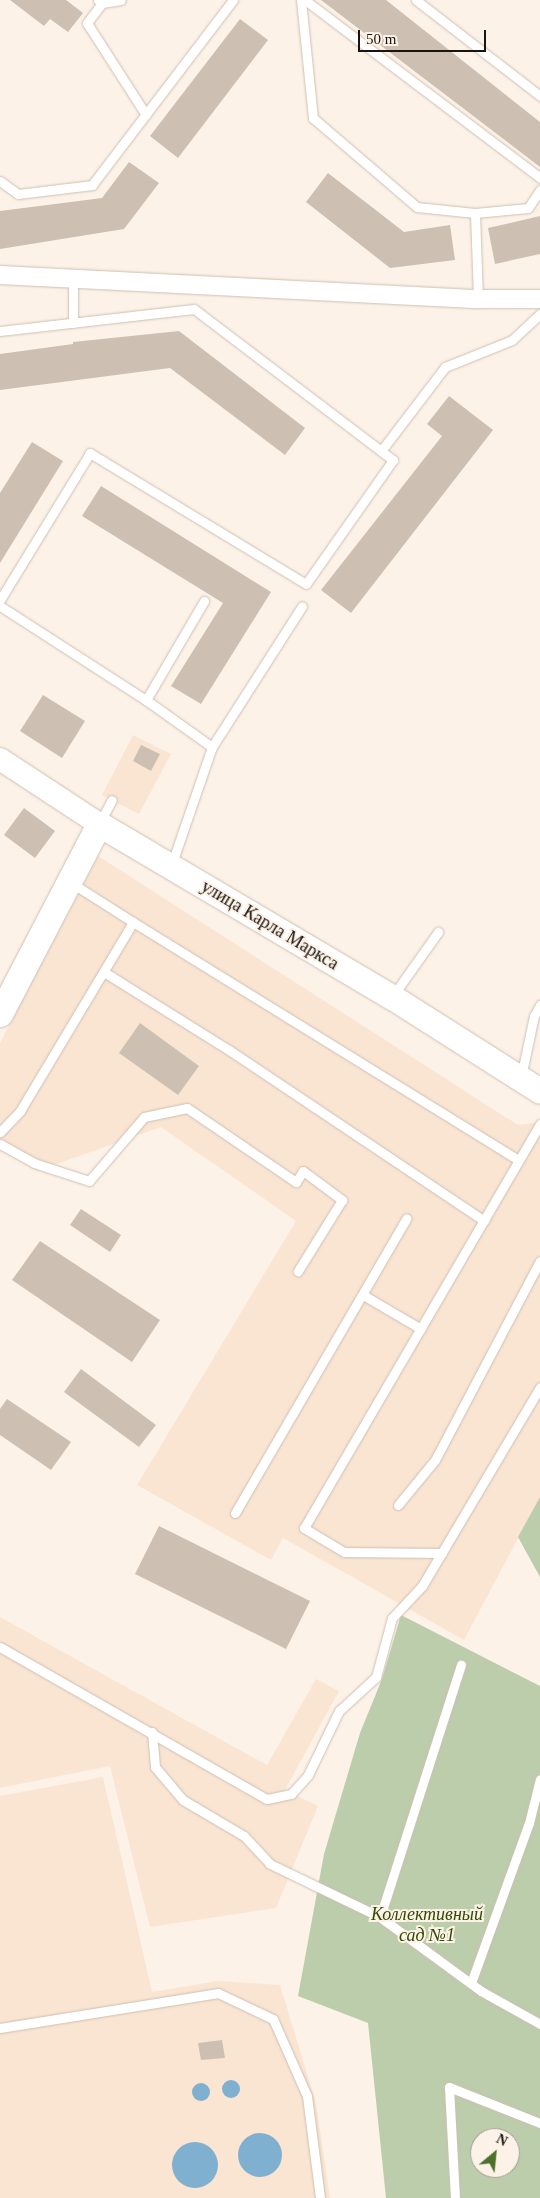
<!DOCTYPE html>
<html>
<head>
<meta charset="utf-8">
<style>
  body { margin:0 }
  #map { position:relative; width:540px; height:2198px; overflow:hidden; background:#fdf2e7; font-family:Georgia,serif }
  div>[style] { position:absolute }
  .built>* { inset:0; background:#fae5d2 }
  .green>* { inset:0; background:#bccdac }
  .water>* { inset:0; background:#80b0d0 }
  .round { border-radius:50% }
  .building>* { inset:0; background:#cdc0b2 }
  .roads { filter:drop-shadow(0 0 1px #cdbfb2) drop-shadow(0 0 1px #cdbfb2) }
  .service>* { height:9px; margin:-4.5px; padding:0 4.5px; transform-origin:4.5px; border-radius:4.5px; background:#fff }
  .minor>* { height:18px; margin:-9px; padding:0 9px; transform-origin:9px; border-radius:9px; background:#fff }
  .tertiary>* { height:22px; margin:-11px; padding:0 11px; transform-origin:11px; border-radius:11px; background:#fff }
  .secondary>* { height:25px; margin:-12.5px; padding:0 12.5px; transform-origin:12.5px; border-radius:12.5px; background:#fff }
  span { translate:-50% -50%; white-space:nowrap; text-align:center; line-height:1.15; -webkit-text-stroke:4px #fdf2e7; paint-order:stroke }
  .street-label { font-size:18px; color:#191410 }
  .park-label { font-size:18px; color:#304a01; font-style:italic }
  .north { position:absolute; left:470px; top:2128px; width:50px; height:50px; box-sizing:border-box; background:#fdf2e7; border:1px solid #a29991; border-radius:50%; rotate:28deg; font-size:14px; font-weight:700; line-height:20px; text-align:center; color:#191410 }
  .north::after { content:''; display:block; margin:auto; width:18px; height:22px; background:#4c712b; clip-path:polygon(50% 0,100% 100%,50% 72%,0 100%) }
  .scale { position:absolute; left:358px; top:30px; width:128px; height:22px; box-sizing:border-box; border:2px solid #191410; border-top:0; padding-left:6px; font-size:15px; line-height:18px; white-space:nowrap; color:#191410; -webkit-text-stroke:4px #fdf2e7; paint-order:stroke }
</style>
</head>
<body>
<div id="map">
  <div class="built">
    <i style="clip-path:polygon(133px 735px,171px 754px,139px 814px,102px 795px)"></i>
    <i style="clip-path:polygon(98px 856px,518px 1125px,540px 1122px,540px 1497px,464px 1640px,283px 1538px,271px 1560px,137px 1485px,296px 1221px,161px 1127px,37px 1171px,0 1150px,0 1043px)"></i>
    <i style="clip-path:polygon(0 1617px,267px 1765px,316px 1679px,339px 1691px,285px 1790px,318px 1806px,276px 1908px,150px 1927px,110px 1766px,0 1788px)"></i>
    <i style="clip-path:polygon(103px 1777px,152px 1992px,218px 1981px,280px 1985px,316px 2103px,330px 2198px,0 2198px,0 1796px)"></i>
  </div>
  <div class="green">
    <i style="clip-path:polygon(540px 1497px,540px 1577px,518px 1537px)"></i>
    <i style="clip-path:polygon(evenodd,401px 1615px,540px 1686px,540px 2198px,386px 2198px,368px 2023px,298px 1996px,324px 1854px,360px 1733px,382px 1679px,401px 1615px,480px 2138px,510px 2138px,510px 2168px,480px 2168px,480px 2138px)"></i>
  </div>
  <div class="water">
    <i class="round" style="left:222px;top:2080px;width:18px;height:18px"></i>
    <i class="round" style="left:192px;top:2083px;width:18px;height:18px"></i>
    <i class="round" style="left:238px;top:2133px;width:44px;height:44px"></i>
    <i class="round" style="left:172px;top:2142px;width:46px;height:46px"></i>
  </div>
  <div class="building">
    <i style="clip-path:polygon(10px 0,66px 0,83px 13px,68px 32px,50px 19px,44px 26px)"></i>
    <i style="clip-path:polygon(321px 0,386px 0,540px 122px,540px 167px)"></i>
    <i style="clip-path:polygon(240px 19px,268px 40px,178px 158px,150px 136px)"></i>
    <i style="clip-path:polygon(129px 162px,159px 183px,124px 229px,0 249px,0 211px,102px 198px)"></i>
    <i style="clip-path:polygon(328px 173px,404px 232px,450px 225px,455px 260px,390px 268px,306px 202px)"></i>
    <i style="clip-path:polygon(540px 216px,540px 254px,495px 264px,488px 228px)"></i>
    <i style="clip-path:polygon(179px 331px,305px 428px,285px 455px,170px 368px,0 390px,0 354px,73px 344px,73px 342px)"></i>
    <i style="clip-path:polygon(449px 396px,493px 430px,351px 613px,321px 590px,442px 436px,427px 424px)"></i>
    <i style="clip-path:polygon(32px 442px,63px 461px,0 563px,0 493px)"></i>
    <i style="clip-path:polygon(101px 486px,271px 592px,201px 704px,171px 686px,223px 603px,82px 516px)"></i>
    <i style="clip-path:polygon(43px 695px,85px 721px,62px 758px,20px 731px)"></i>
    <i style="clip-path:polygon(141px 745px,160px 754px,151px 771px,133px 761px)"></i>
    <i style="clip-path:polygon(24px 808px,55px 831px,35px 858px,4px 835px)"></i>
    <i style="clip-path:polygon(140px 1023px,199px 1066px,178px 1095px,119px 1053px)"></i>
    <i style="clip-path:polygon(81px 1209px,121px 1235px,110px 1252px,70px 1225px)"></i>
    <i style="clip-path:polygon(40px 1241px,160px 1320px,132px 1362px,12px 1280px)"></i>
    <i style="clip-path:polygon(81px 1369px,156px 1425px,139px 1447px,64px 1392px)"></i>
    <i style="clip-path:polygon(7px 1399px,71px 1442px,51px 1470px,0 1435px,0 1409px)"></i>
    <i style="clip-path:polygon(159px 1526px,310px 1601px,286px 1649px,135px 1574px)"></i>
    <i style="clip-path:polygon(222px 2040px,225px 2058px,201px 2060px,198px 2043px)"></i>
  </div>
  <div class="roads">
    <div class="service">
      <i style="left:98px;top:0;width:5px;rotate:37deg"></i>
      <i style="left:102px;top:3px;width:19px;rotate:-9deg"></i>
      <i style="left:301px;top:0;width:119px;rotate:84.2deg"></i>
      <i style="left:313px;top:118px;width:137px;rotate:40.6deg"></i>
      <i style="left:417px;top:207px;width:58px;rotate:5.9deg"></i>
      <i style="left:475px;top:213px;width:86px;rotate:88deg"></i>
      <i style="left:305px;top:0;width:295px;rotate:37.1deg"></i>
      <i style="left:416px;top:0;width:157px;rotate:37.7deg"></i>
      <i style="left:102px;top:3px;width:25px;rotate:127deg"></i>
      <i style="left:87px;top:23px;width:109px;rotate:57.3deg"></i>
      <i style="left:0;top:181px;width:22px;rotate:36deg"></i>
      <i style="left:18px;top:194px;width:75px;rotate:-6.9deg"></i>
      <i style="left:92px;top:185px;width:233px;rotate:-52.7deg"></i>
      <i style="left:475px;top:213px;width:53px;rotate:-5.4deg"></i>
      <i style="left:528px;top:208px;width:22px;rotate:-56deg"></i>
      <i style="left:73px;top:323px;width:45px;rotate:-90deg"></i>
      <i style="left:0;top:331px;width:195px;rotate:-6.5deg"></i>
      <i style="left:194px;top:309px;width:250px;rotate:37.2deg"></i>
      <i style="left:393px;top:460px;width:151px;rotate:125.1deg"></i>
      <i style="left:306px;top:584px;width:253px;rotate:-148.8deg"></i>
      <i style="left:90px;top:453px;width:172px;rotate:121.5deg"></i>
      <i style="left:381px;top:451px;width:106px;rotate:-52.7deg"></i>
      <i style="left:445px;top:367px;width:72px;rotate:-21.9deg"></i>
      <i style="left:512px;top:340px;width:38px;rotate:-43deg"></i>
      <i style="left:0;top:606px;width:174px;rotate:32.8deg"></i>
      <i style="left:146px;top:700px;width:81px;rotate:35.5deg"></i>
      <i style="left:146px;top:700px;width:115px;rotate:-59.6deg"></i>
      <i style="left:99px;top:824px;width:27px;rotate:-62deg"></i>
      <i style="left:171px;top:866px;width:126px;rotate:-71deg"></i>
      <i style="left:212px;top:747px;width:167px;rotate:-57.4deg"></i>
      <i style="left:70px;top:882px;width:75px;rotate:32.4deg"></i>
      <i style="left:104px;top:972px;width:147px;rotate:32deg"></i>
      <i style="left:229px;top:1050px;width:307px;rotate:33.8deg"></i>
      <i style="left:392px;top:997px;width:80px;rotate:-54.7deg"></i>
      <i style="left:521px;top:1077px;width:62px;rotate:-78deg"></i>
      <i style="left:534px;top:1016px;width:13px;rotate:-61deg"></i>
      <i style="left:0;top:1132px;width:29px;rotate:-46deg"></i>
      <i style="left:20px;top:1111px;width:220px;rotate:-59.1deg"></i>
      <i style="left:133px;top:922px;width:453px;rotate:31.7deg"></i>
      <i style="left:0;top:1144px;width:39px;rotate:29deg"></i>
      <i style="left:34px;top:1163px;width:58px;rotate:18.1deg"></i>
      <i style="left:89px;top:1181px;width:84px;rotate:-49.3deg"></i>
      <i style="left:144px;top:1117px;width:44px;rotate:-11.8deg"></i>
      <i style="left:187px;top:1108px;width:132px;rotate:34.2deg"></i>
      <i style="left:296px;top:1182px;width:13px;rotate:-58deg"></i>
      <i style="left:303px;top:1171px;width:49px;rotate:36.6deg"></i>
      <i style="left:342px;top:1200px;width:84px;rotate:121.8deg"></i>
      <i style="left:363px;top:1295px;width:67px;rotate:30.4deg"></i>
      <i style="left:398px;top:1505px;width:58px;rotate:-50.6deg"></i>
      <i style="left:435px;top:1460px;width:225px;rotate:-62.2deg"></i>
      <i style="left:235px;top:1513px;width:341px;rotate:-59.8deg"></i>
      <i style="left:442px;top:1553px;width:98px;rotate:-179.4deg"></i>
      <i style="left:344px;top:1552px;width:47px;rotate:-149deg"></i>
      <i style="left:304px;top:1528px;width:468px;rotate:-59.7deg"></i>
      <i style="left:0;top:1647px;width:307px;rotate:29.7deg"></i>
      <i style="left:267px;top:1799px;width:25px;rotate:-12deg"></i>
      <i style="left:291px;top:1794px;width:25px;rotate:-48deg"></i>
      <i style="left:308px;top:1775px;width:71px;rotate:-64.2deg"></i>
      <i style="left:339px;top:1711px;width:50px;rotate:-42.6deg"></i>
      <i style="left:376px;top:1677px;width:61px;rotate:-74.8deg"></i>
      <i style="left:392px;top:1618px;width:44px;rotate:-46.8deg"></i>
      <i style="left:422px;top:1586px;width:231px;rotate:-59.3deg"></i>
      <i style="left:152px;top:1732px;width:35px;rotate:85deg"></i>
      <i style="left:155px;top:1767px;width:43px;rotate:49.7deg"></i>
      <i style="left:183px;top:1800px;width:71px;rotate:30.5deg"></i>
      <i style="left:244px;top:1836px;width:38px;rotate:47deg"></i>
      <i style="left:270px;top:1864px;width:122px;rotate:25.7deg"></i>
      <i style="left:380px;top:1917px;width:125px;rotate:36.2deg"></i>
      <i style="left:481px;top:1991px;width:68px;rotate:29.2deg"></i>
      <i style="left:380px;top:1917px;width:265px;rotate:-72.2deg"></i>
      <i style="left:471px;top:1983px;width:170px;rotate:-70.1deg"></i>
      <i style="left:529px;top:1823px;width:45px;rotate:-76deg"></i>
      <i style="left:0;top:2028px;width:221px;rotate:-9.1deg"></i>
      <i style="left:218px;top:1993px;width:61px;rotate:25.3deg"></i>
      <i style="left:273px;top:2019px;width:84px;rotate:66.2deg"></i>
      <i style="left:307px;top:2096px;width:103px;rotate:82.7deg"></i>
      <i style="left:455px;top:2198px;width:111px;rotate:-93.1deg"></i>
      <i style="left:449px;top:2087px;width:98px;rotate:21.6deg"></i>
    </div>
    <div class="minor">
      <i style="left:0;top:275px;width:479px;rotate:2.9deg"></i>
      <i style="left:478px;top:299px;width:62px"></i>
    </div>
    <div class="tertiary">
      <i style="left:0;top:759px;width:118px;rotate:33.3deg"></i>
    </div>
    <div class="secondary">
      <i style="left:0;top:1014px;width:214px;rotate:-62.5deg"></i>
      <i style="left:99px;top:824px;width:340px;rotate:30.6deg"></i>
      <i style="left:392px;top:997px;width:175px;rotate:32.4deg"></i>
    </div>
  </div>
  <div class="street-label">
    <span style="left:270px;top:925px;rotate:31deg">улица Карла Маркса</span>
  </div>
  <div class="park-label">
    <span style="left:427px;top:1925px">Коллективный<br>сад №1</span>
  </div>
  <div class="north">N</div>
  <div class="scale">50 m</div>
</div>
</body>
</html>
